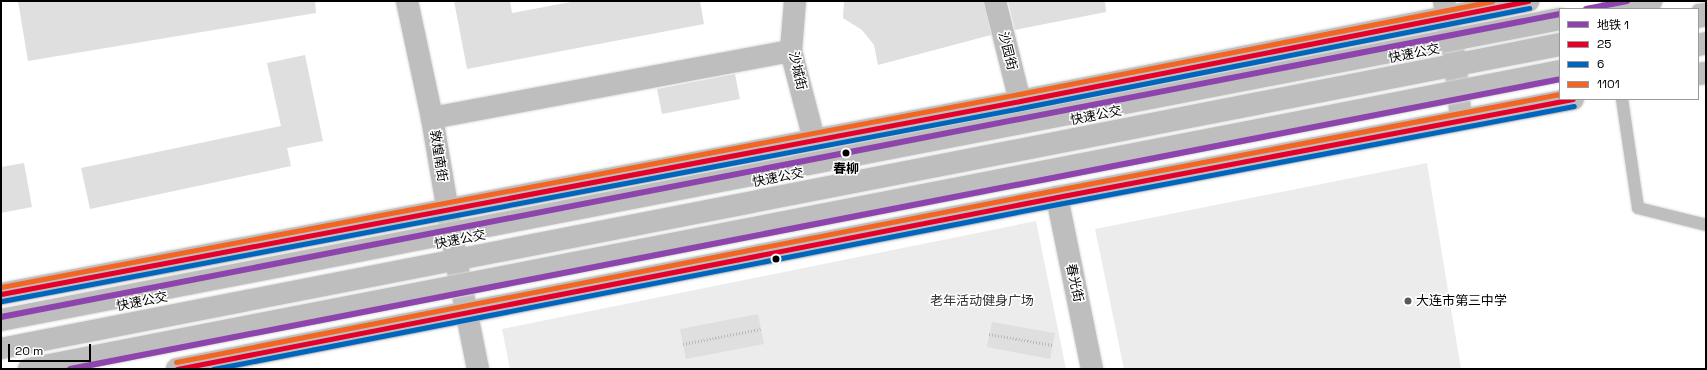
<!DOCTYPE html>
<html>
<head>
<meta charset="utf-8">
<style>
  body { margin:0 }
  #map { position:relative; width:1707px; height:370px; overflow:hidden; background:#fff; font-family:"Space Grotesk","Noto Sans SC",sans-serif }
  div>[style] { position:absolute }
  .green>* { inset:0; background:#ececec }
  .building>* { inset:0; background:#dfdfdf }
  .path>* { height:2.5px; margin-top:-1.25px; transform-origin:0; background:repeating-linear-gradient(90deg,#b9b9b9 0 1px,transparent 0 3px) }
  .roads { filter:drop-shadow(0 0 1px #dbdbdb) drop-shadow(0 0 1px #dbdbdb) }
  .service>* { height:12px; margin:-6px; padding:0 6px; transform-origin:6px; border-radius:6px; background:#bebebe }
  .minor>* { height:22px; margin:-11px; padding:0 11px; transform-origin:11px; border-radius:11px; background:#bebebe }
  .primary>* { height:22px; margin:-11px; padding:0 11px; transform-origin:11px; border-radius:11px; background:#bebebe }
  .trunk>* { height:22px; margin:-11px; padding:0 11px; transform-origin:11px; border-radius:11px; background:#bebebe }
  .bridges { filter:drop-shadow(0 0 1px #dbdbdb) drop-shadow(0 0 1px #dbdbdb) }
  .trunk-bridge>* { height:22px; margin:-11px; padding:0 11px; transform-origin:11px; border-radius:11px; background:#bebebe }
  .bus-1>* { height:5px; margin:-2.5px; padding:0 2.5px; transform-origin:2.5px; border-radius:2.5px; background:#e4002b }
  .bus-2>* { height:5px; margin:-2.5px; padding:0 2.5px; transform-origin:2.5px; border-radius:2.5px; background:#0065bd }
  .bus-3>* { height:5px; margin:-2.5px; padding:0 2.5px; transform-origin:2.5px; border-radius:2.5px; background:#f26522 }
  .metro-1>* { height:6px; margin:-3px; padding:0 3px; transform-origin:3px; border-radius:3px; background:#8e44ad }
  .dots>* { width:11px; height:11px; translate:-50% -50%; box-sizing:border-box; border:2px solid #fff; border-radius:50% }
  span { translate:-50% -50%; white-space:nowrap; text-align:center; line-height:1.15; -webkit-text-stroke:3px #fff; paint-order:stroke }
  .street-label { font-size:13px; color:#000 }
  .stop-label { font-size:13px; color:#000; font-weight:700 }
  .park-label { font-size:13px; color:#333 }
  .poi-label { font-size:13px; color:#000 }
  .left { translate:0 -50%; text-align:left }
  .frame { position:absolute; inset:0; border:2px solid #000; pointer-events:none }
  .legend { position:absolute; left:1559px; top:8px; width:140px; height:92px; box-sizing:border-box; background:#fff; border:1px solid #999; margin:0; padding:5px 7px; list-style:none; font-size:12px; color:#000 }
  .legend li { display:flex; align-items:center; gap:8px; height:20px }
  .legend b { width:20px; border:1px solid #999 }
  .scale { position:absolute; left:8px; top:344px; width:83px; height:18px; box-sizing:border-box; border:2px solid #000; border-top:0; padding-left:5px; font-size:12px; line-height:14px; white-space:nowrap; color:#000; -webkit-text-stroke:3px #fff; paint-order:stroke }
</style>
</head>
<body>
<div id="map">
  <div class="green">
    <i style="clip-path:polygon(1427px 163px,1461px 369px,1124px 369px,1095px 229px)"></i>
    <i style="clip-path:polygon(1036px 221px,1066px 369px,510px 369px,502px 329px)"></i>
  </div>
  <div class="building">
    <i style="clip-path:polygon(18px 1px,315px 1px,316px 13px,28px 61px)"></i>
    <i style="clip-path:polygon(454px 1px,510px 1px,512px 13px,576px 1px,700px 1px,704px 24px,467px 69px)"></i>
    <i style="clip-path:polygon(844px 1px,983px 1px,991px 35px,878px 65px,874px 45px,862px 30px,843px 18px)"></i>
    <i style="clip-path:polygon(1008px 1px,1105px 1px,1106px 12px,1015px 30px)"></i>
    <i style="clip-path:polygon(305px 55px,323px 141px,287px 148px,291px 166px,90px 209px,81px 168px,281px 126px,267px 63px)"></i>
    <i style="clip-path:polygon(735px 74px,740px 99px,662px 114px,657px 89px)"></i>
    <i style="clip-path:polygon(24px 163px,32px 207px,1px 213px,1px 167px)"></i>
    <i style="clip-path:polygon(758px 314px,764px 344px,686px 359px,680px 329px)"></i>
    <i style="clip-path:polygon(992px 322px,1055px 333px,1050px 359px,987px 347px)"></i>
  </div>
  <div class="path">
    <i style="left:989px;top:334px;width:65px;rotate:9.8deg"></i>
    <i style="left:683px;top:344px;width:79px;rotate:-10.9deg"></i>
  </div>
  <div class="roads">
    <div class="service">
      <i style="left:1698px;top:10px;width:8px;rotate:-7deg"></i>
      <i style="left:1698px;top:22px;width:8px;rotate:-14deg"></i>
      <i style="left:1622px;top:99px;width:110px;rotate:81.6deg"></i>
      <i style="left:1638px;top:208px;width:70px;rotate:14deg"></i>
      <i style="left:1px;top:344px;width:1589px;rotate:-11.07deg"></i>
      <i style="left:1px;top:353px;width:1588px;rotate:-11deg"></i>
    </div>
    <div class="minor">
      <i style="left:407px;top:1px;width:120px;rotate:77.9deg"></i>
      <i style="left:432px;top:118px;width:149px;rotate:80.3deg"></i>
      <i style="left:457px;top:265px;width:106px;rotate:78.6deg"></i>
      <i style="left:795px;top:1px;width:50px;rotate:94.6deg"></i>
      <i style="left:791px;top:51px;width:91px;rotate:75.4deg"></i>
      <i style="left:995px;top:1px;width:103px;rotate:76deg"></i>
      <i style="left:1444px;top:1px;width:60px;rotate:79.4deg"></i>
      <i style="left:1455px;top:60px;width:60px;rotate:84.3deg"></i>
      <i style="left:432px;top:118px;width:365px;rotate:-10.6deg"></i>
      <i style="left:1057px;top:197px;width:176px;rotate:78.5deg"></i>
    </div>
    <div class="primary">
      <i style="left:1698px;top:74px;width:8px;rotate:-7deg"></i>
      <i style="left:1px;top:294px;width:1037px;rotate:-10.72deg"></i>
      <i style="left:1020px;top:101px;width:518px;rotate:-11.14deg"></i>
      <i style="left:177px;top:369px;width:897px;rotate:-11.06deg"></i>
      <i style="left:1057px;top:197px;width:525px;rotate:-10.75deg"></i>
    </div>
    <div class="trunk">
      <i style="left:1610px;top:9px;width:42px;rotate:-11deg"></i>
      <i style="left:1698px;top:45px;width:8px;rotate:-14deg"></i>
    </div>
  </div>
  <div class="bridges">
    <div class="trunk-bridge">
      <i style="left:1px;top:320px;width:1588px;rotate:-10.93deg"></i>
      <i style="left:29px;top:369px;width:1560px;rotate:-11.01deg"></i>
    </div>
  </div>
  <div class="bus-1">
    <i style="left:1px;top:294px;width:1037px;rotate:-10.72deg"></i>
    <i style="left:1020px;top:101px;width:518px;rotate:-11.14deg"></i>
    <i style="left:177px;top:369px;width:897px;rotate:-11.06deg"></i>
    <i style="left:1057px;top:197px;width:525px;rotate:-10.75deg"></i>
  </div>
  <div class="bus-2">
    <i style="left:2px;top:301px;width:1037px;rotate:-10.72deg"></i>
    <i style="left:1021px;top:108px;width:518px;rotate:-11.14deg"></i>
    <i style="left:213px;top:369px;width:861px;rotate:-11.05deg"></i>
    <i style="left:1058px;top:204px;width:525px;rotate:-10.75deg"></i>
  </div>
  <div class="bus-3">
    <i style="left:1px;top:287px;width:1036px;rotate:-10.74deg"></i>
    <i style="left:1019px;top:94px;width:482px;rotate:-11.1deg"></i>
    <i style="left:176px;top:362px;width:897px;rotate:-11.06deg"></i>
    <i style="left:1056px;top:190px;width:513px;rotate:-10.78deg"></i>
  </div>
  <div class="metro-1">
    <i style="left:1586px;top:9px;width:42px;rotate:-11deg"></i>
    <i style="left:1px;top:317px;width:1588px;rotate:-11deg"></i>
    <i style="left:70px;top:369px;width:1518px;rotate:-11.01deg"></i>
  </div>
  <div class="dots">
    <i style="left:846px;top:153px;background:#000"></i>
    <i style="left:776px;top:259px;background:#000"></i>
    <i style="left:1408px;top:301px;background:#595959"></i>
  </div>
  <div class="street-label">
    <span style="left:1007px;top:51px;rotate:76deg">沙园街</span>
    <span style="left:1414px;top:54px;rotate:-11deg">快速公交</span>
    <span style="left:797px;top:71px;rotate:77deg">沙城街</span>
    <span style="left:1096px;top:116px;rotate:-11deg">快速公交</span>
    <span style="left:438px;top:156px;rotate:81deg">敦煌南街</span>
    <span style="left:778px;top:178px;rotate:-11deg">快速公交</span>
    <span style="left:460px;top:240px;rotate:-11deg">快速公交</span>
    <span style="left:1074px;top:283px;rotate:78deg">春光街</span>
    <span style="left:142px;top:302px;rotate:-11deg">快速公交</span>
  </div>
  <div class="stop-label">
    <span style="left:846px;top:169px">春柳</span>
  </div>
  <div class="park-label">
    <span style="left:982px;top:301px">老年活动健身广场</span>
  </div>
  <div class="poi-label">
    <span class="left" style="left:1416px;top:301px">大连市第三中学</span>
  </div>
  <div class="frame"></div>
  <ul class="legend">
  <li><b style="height:5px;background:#8e44ad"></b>地铁 1</li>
  <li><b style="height:5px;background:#e4002b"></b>25</li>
  <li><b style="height:5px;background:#0065bd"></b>6</li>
  <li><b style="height:5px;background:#f26522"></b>1101</li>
  </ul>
  <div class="scale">20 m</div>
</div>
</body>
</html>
